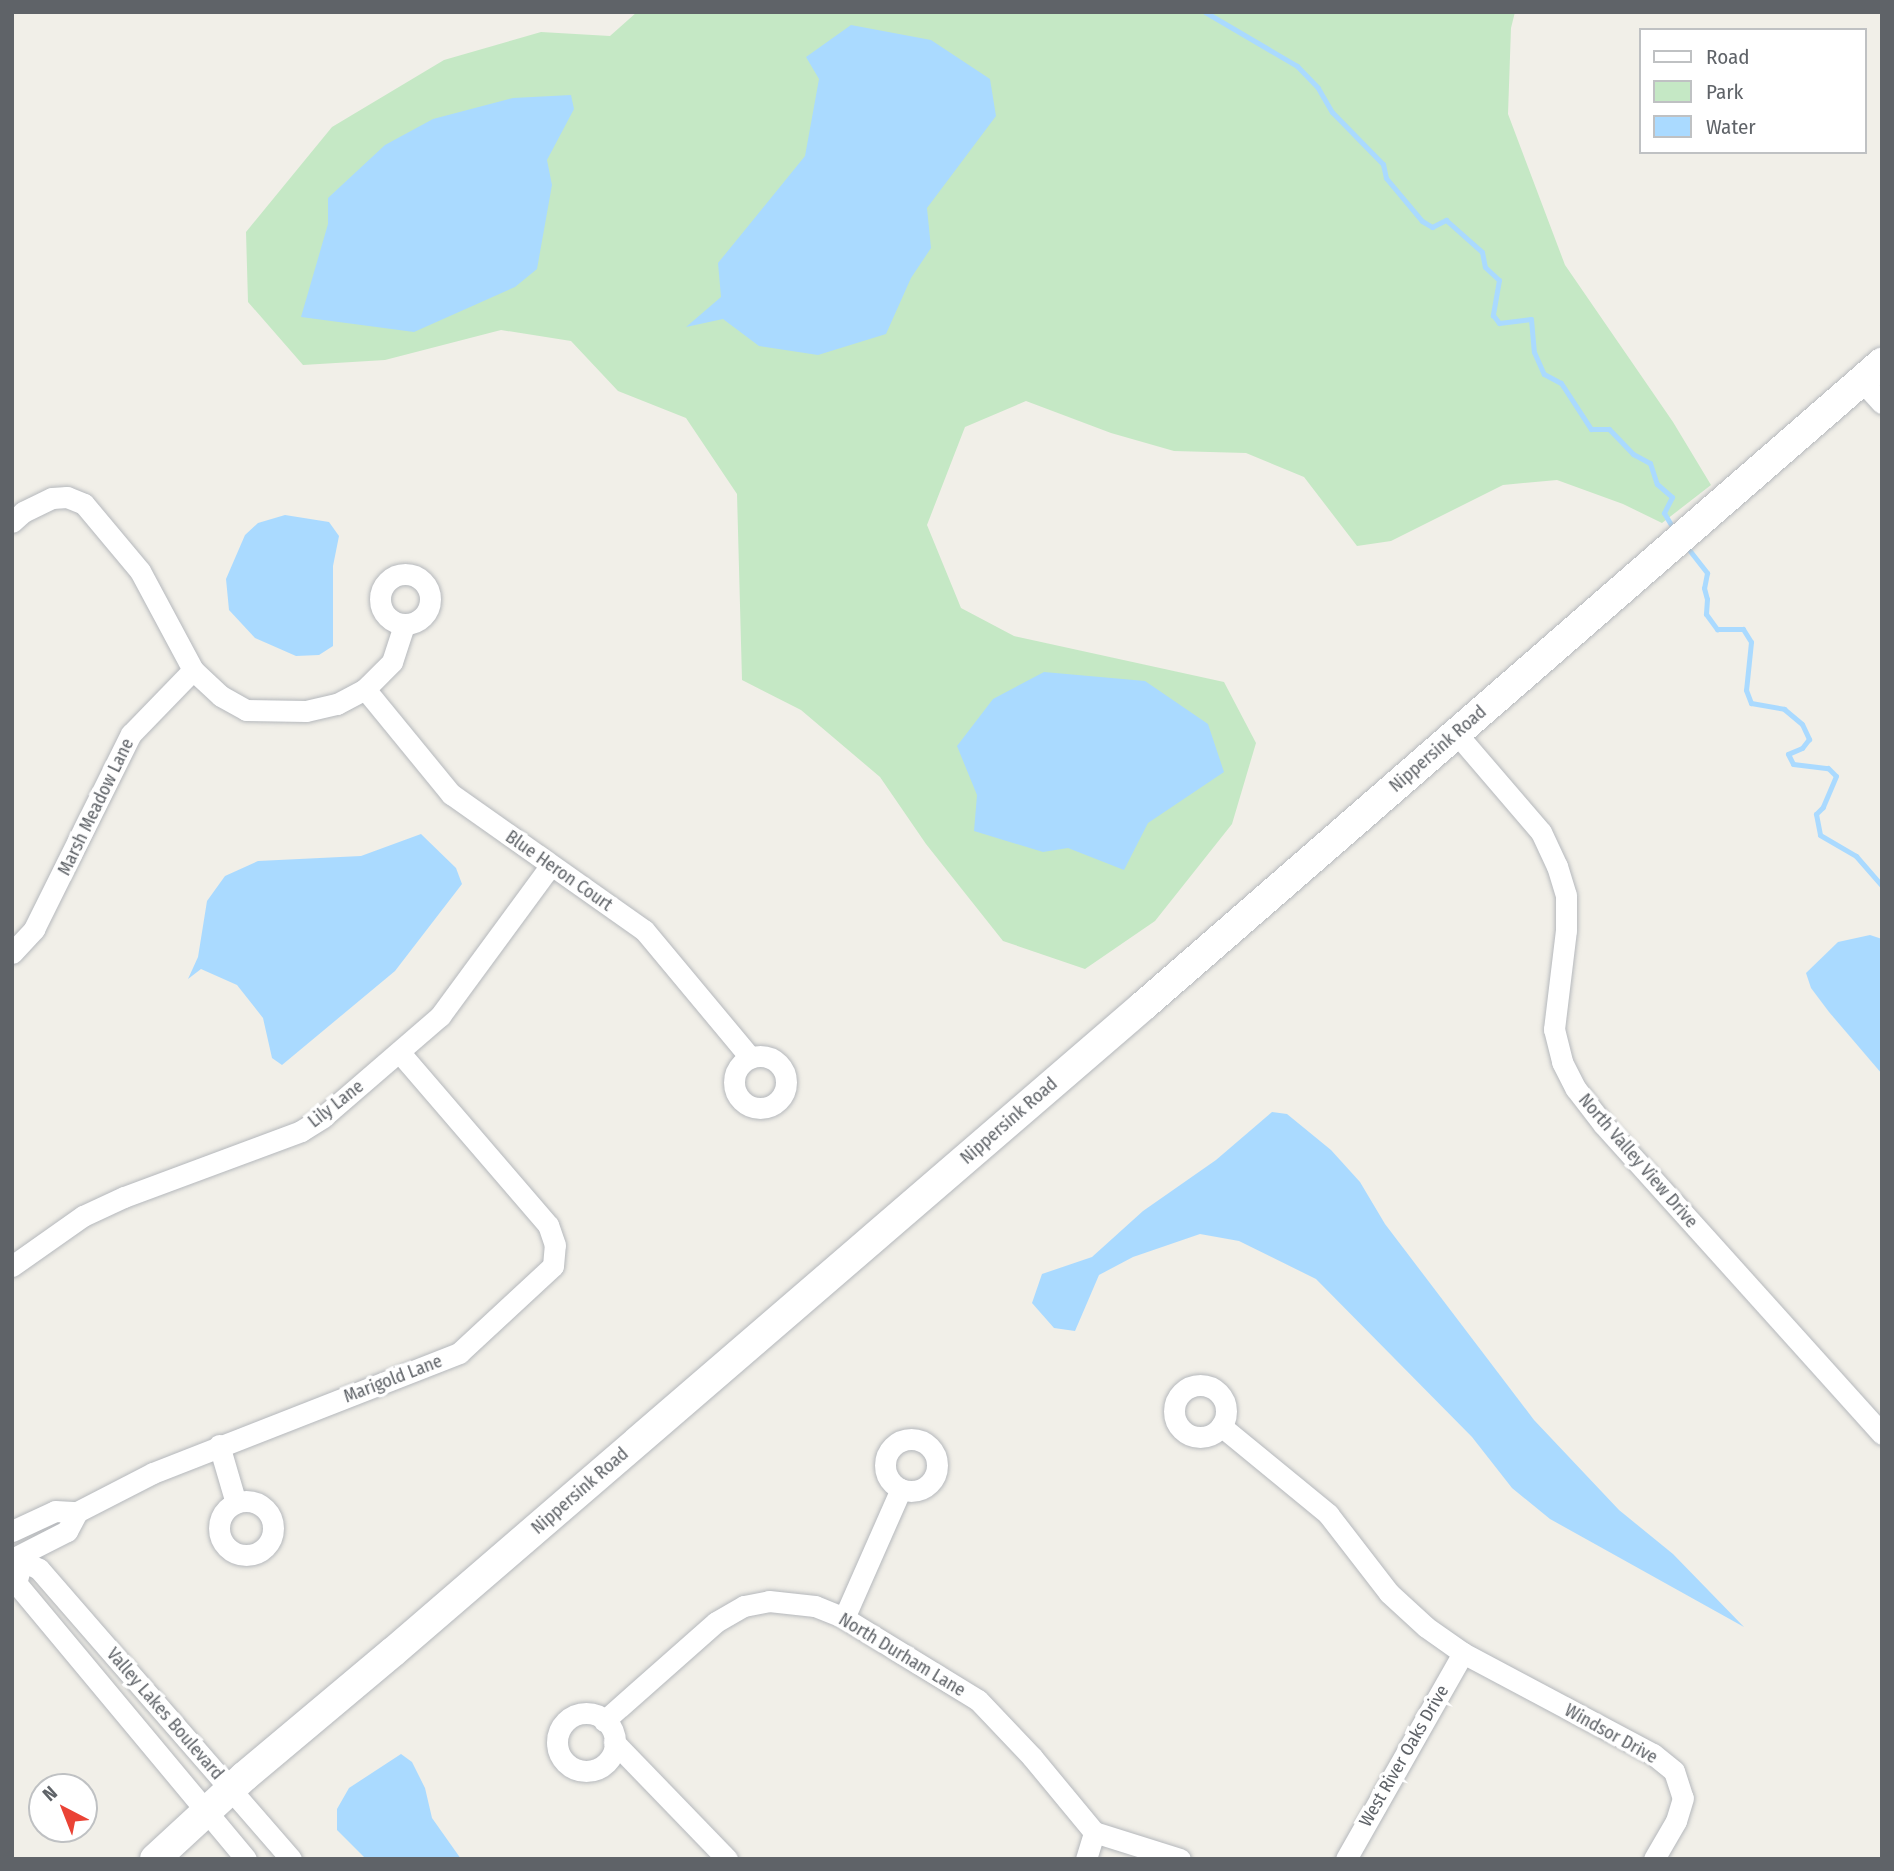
<!DOCTYPE html>
<html>
<head>
<meta charset="utf-8">
<style>
  body { margin:0 }
  #map { position:relative; width:1894px; height:1871px; overflow:hidden; background:#f1efe8; font-family:"Fira Sans Condensed",sans-serif }
  div>[style] { position:absolute }
  .green>* { inset:0; background:#c5e8c5 }
  .water>* { inset:0; background:#aadaff }
  .stream>* { height:5px; margin:-2.5px; padding:0 2.5px; transform-origin:2.5px; border-radius:2.5px; background:#aadaff }
  .roads { filter:drop-shadow(0 0 2px #b5b8bc) drop-shadow(0 0 2px #b5b8bc) }
  .street>* { height:21px; margin:-10.5px; padding:0 10.5px; transform-origin:10.5px; border-radius:10.5px; background:#fff }
  .street>.ring { margin:-10.5px; padding:0; box-sizing:content-box; background:none; border:21px solid #fff; border-radius:50% }
  .secondary>* { height:30px; margin:-15px; padding:0 15px; transform-origin:15px; border-radius:15px; background:#fff }
  span { translate:-50% -50%; white-space:nowrap; text-align:center; line-height:1.15; -webkit-text-stroke:7px #fff; paint-order:stroke }
  .street-label { font-size:18px; color:#5f6368 }
  .frame { position:absolute; inset:0; border:14px solid #5f6368; pointer-events:none }
  .legend { position:absolute; left:1639px; top:28px; width:228px; height:126px; box-sizing:border-box; background:#fff; border:2px solid #bfc1c3; margin:0; padding:9px 12px; list-style:none; font-size:21px; color:#5f6368 }
  .legend li { display:flex; align-items:center; gap:14px; height:35px }
  .legend b { width:35px; border:2px solid #bfc1c3 }
  .north { position:absolute; left:28px; top:1773px; width:70px; height:70px; box-sizing:border-box; background:#fff; border:2px solid #bfc1c3; border-radius:50%; rotate:318deg; font-size:19px; font-weight:700; line-height:28px; text-align:center; color:#5f6368 }
  .north::after { content:''; display:block; margin:auto; width:24px; height:32px; background:#ea4335; clip-path:polygon(50% 0,100% 100%,50% 72%,0 100%) }
</style>
</head>
<body>
<div id="map">
  <div class="green">
    <i style="clip-path:polygon(637px 12px,1515px 12px,1511px 28px,1508px 114px,1565px 265px,1673px 422px,1711px 485px,1662px 523px,1623px 504px,1557px 480px,1503px 485px,1391px 541px,1357px 546px,1304px 477px,1246px 453px,1174px 451px,1111px 433px,1026px 401px,965px 427px,927px 525px,961px 608px,1014px 636px,1224px 682px,1256px 743px,1232px 824px,1155px 921px,1085px 969px,1003px 941px,926px 844px,880px 777px,801px 710px,742px 680px,737px 494px,686px 418px,618px 391px,571px 341px,501px 330px,385px 360px,303px 365px,248px 302px,246px 232px,332px 127px,444px 60px,541px 32px,610px 36px)"></i>
  </div>
  <div class="water">
    <i style="clip-path:polygon(851px 25px,931px 40px,990px 79px,996px 116px,927px 208px,931px 248px,911px 278px,886px 334px,818px 355px,759px 346px,723px 319px,686px 327px,721px 297px,718px 263px,805px 156px,819px 79px,806px 57px)"></i>
    <i style="clip-path:polygon(571px 95px,574px 109px,547px 160px,552px 185px,537px 269px,515px 287px,414px 332px,301px 317px,328px 224px,328px 198px,385px 145px,433px 119px,513px 98px)"></i>
    <i style="clip-path:polygon(285px 515px,329px 522px,339px 536px,333px 566px,333px 646px,319px 655px,296px 656px,255px 638px,229px 610px,226px 579px,245px 535px,258px 523px)"></i>
    <i style="clip-path:polygon(1044px 672px,1145px 681px,1208px 724px,1224px 772px,1148px 823px,1124px 870px,1068px 848px,1043px 852px,974px 831px,977px 795px,957px 746px,993px 699px)"></i>
    <i style="clip-path:polygon(421px 834px,456px 868px,462px 884px,395px 971px,282px 1065px,272px 1058px,263px 1018px,237px 985px,201px 969px,188px 979px,198px 957px,207px 901px,225px 876px,258px 861px,361px 856px)"></i>
    <i style="clip-path:polygon(1870px 935px,1882px 939px,1882px 1074px,1829px 1012px,1811px 988px,1806px 973px,1838px 942px)"></i>
    <i style="clip-path:polygon(1272px 1112px,1287px 1114px,1331px 1150px,1360px 1182px,1385px 1224px,1534px 1420px,1619px 1510px,1673px 1554px,1744px 1627px,1550px 1519px,1512px 1488px,1472px 1437px,1316px 1279px,1239px 1241px,1200px 1234px,1133px 1257px,1099px 1275px,1075px 1331px,1054px 1328px,1032px 1303px,1042px 1274px,1092px 1257px,1143px 1211px,1216px 1160px)"></i>
    <i style="clip-path:polygon(401px 1754px,412px 1762px,425px 1788px,432px 1818px,461px 1859px,366px 1859px,337px 1830px,337px 1809px,349px 1788px)"></i>
  </div>
  <div class="stream">
    <i style="left:1205px;top:12px;width:107px;rotate:30.4deg"></i>
    <i style="left:1297px;top:66px;width:30px;rotate:46deg"></i>
    <i style="left:1318px;top:88px;width:28px;rotate:60deg"></i>
    <i style="left:1332px;top:112px;width:73px;rotate:45.6deg"></i>
    <i style="left:1383px;top:164px;width:14px;rotate:78deg"></i>
    <i style="left:1386px;top:178px;width:56px;rotate:50.1deg"></i>
    <i style="left:1422px;top:221px;width:12px;rotate:31deg"></i>
    <i style="left:1432px;top:227px;width:16px;rotate:-27deg"></i>
    <i style="left:1446px;top:220px;width:48px;rotate:41.6deg"></i>
    <i style="left:1482px;top:252px;width:15px;rotate:79deg"></i>
    <i style="left:1485px;top:267px;width:19px;rotate:43deg"></i>
    <i style="left:1499px;top:280px;width:36px;rotate:100deg"></i>
    <i style="left:1493px;top:315px;width:10px;rotate:53deg"></i>
    <i style="left:1499px;top:323px;width:32px;rotate:-7deg"></i>
    <i style="left:1531px;top:319px;width:33px;rotate:85deg"></i>
    <i style="left:1534px;top:352px;width:24px;rotate:66deg"></i>
    <i style="left:1544px;top:374px;width:19px;rotate:28deg"></i>
    <i style="left:1561px;top:383px;width:55px;rotate:56.9deg"></i>
    <i style="left:1591px;top:429px;width:18px"></i>
    <i style="left:1609px;top:429px;width:35px;rotate:46deg"></i>
    <i style="left:1633px;top:454px;width:19px;rotate:28deg"></i>
    <i style="left:1650px;top:463px;width:22px;rotate:72deg"></i>
    <i style="left:1657px;top:484px;width:20px;rotate:41deg"></i>
    <i style="left:1672px;top:497px;width:18px;rotate:117deg"></i>
    <i style="left:1664px;top:513px;width:17px;rotate:59deg"></i>
    <i style="left:1690px;top:551px;width:28px;rotate:52deg"></i>
    <i style="left:1707px;top:573px;width:15px;rotate:101deg"></i>
    <i style="left:1704px;top:588px;width:11px;rotate:75deg"></i>
    <i style="left:1707px;top:599px;width:15px;rotate:94deg"></i>
    <i style="left:1706px;top:614px;width:19px;rotate:54deg"></i>
    <i style="left:1717px;top:629px;width:26px"></i>
    <i style="left:1743px;top:629px;width:15px;rotate:58deg"></i>
    <i style="left:1751px;top:642px;width:48px;rotate:95.9deg"></i>
    <i style="left:1746px;top:690px;width:14px;rotate:69deg"></i>
    <i style="left:1751px;top:703px;width:34px;rotate:10deg"></i>
    <i style="left:1784px;top:709px;width:23px;rotate:40deg"></i>
    <i style="left:1802px;top:724px;width:17px;rotate:65deg"></i>
    <i style="left:1809px;top:739px;width:11px;rotate:128deg"></i>
    <i style="left:1802px;top:748px;width:15px;rotate:157deg"></i>
    <i style="left:1788px;top:754px;width:11px;rotate:63deg"></i>
    <i style="left:1793px;top:764px;width:35px;rotate:7deg"></i>
    <i style="left:1828px;top:768px;width:11px;rotate:45deg"></i>
    <i style="left:1836px;top:776px;width:34px;rotate:113deg"></i>
    <i style="left:1823px;top:807px;width:10px;rotate:135deg"></i>
    <i style="left:1816px;top:814px;width:21px;rotate:79deg"></i>
    <i style="left:1820px;top:835px;width:42px;rotate:30.3deg"></i>
    <i style="left:1856px;top:856px;width:40px;rotate:49deg"></i>
  </div>
  <div class="roads">
    <div class="street">
      <i style="left:1861px;top:380px;width:31px;rotate:48deg"></i>
      <i style="left:12px;top:522px;width:15px;rotate:-42deg"></i>
      <i style="left:23px;top:512px;width:32px;rotate:-26deg"></i>
      <i style="left:52px;top:498px;width:15px;rotate:-4deg"></i>
      <i style="left:67px;top:497px;width:18px;rotate:22deg"></i>
      <i style="left:84px;top:504px;width:87px;rotate:50.1deg"></i>
      <i style="left:140px;top:571px;width:112px;rotate:61.8deg"></i>
      <i style="left:193px;top:670px;width:38px;rotate:43deg"></i>
      <i style="left:221px;top:696px;width:29px;rotate:29deg"></i>
      <i style="left:246px;top:710px;width:60px;rotate:1deg"></i>
      <i style="left:306px;top:711px;width:32px;rotate:-13deg"></i>
      <i style="left:337px;top:704px;width:32px;rotate:-28deg"></i>
      <i style="left:365px;top:689px;width:38px;rotate:-45deg"></i>
      <i style="left:392px;top:662px;width:39px;rotate:-72deg"></i>
      <i class="ring" style="left:380px;top:574px;width:29px;height:29px"></i>
      <i style="left:365px;top:689px;width:136px;rotate:50.7deg"></i>
      <i style="left:451px;top:794px;width:236px;rotate:35.2deg"></i>
      <i style="left:644px;top:930px;width:165px;rotate:50.2deg"></i>
      <i style="left:1456px;top:733px;width:130px;rotate:49.4deg"></i>
      <i style="left:1541px;top:832px;width:38px;rotate:65deg"></i>
      <i style="left:1557px;top:866px;width:30px;rotate:73deg"></i>
      <i style="left:1566px;top:895px;width:35px;rotate:90deg"></i>
      <i style="left:1566px;top:930px;width:100px;rotate:96.9deg"></i>
      <i style="left:1554px;top:1029px;width:34px;rotate:76deg"></i>
      <i style="left:1562px;top:1062px;width:30px;rotate:63deg"></i>
      <i style="left:1576px;top:1089px;width:44px;rotate:52.4deg"></i>
      <i style="left:1603px;top:1124px;width:417px;rotate:48deg"></i>
      <i style="left:12px;top:953px;width:33px;rotate:-47deg"></i>
      <i style="left:34px;top:929px;width:218px;rotate:-63.6deg"></i>
      <i style="left:131px;top:734px;width:89px;rotate:-45.9deg"></i>
      <i class="ring" style="left:734px;top:1056px;width:31px;height:31px"></i>
      <i style="left:12px;top:1266px;width:87px;rotate:-35.2deg"></i>
      <i style="left:83px;top:1216px;width:45px;rotate:-24.9deg"></i>
      <i style="left:124px;top:1197px;width:189px;rotate:-20.4deg"></i>
      <i style="left:301px;top:1131px;width:26px;rotate:-32deg"></i>
      <i style="left:323px;top:1117px;width:155px;rotate:-40.8deg"></i>
      <i style="left:440px;top:1016px;width:186px;rotate:-53.7deg"></i>
      <i class="ring" style="left:1174px;top:1385px;width:31px;height:31px"></i>
      <i style="left:1221px;top:1426px;width:139px;rotate:39.4deg"></i>
      <i style="left:1328px;top:1514px;width:100px;rotate:52.3deg"></i>
      <i style="left:1389px;top:1593px;width:50px;rotate:42.6deg"></i>
      <i style="left:1426px;top:1627px;width:45px;rotate:35.1deg"></i>
      <i style="left:1463px;top:1653px;width:215px;rotate:28deg"></i>
      <i style="left:1653px;top:1754px;width:27px;rotate:39deg"></i>
      <i style="left:1674px;top:1771px;width:28px;rotate:72deg"></i>
      <i style="left:1683px;top:1798px;width:24px;rotate:107deg"></i>
      <i style="left:1676px;top:1821px;width:44px;rotate:120.1deg"></i>
      <i class="ring" style="left:885px;top:1439px;width:31px;height:31px"></i>
      <i style="left:219px;top:1445px;width:60px;rotate:73.7deg"></i>
      <i class="ring" style="left:219px;top:1501px;width:33px;height:33px"></i>
      <i style="left:12px;top:1531px;width:47px;rotate:-24.9deg"></i>
      <i style="left:55px;top:1511px;width:22px;rotate:3deg"></i>
      <i style="left:12px;top:1559px;width:62px;rotate:-27deg"></i>
      <i style="left:67px;top:1531px;width:21px;rotate:-62deg"></i>
      <i style="left:77px;top:1512px;width:85px;rotate:-27.2deg"></i>
      <i style="left:153px;top:1473px;width:329px;rotate:-21.4deg"></i>
      <i style="left:459px;top:1353px;width:128px;rotate:-42.8deg"></i>
      <i style="left:553px;top:1266px;width:21px;rotate:-85deg"></i>
      <i style="left:555px;top:1245px;width:21px;rotate:-109deg"></i>
      <i style="left:548px;top:1225px;width:227px;rotate:-130.7deg"></i>
      <i style="left:22px;top:1561px;width:19px;rotate:25deg"></i>
      <i style="left:39px;top:1569px;width:384px;rotate:49deg"></i>
      <i style="left:22px;top:1561px;width:23px;rotate:105deg"></i>
      <i style="left:16px;top:1583px;width:359px;rotate:50.2deg"></i>
      <i style="left:844px;top:1618px;width:141px;rotate:-66.2deg"></i>
      <i class="ring" style="left:557px;top:1713px;width:37px;height:37px"></i>
      <i style="left:604px;top:1721px;width:149px;rotate:-41.5deg"></i>
      <i style="left:716px;top:1622px;width:32px;rotate:-30deg"></i>
      <i style="left:744px;top:1606px;width:25px;rotate:-11deg"></i>
      <i style="left:769px;top:1601px;width:46px;rotate:6.2deg"></i>
      <i style="left:815px;top:1606px;width:31px;rotate:22deg"></i>
      <i style="left:844px;top:1618px;width:157px;rotate:31.5deg"></i>
      <i style="left:978px;top:1700px;width:79px;rotate:46.5deg"></i>
      <i style="left:1032px;top:1757px;width:97px;rotate:50.4deg"></i>
      <i style="left:1094px;top:1832px;width:90px;rotate:17.4deg"></i>
      <i style="left:614px;top:1742px;width:163px;rotate:46deg"></i>
      <i style="left:1086px;top:1859px;width:28px;rotate:-73deg"></i>
      <i style="left:1346px;top:1859px;width:237px;rotate:-60.4deg"></i>
    </div>
    <div class="secondary">
      <i style="left:155px;top:1859px;width:122px;rotate:-42.7deg"></i>
      <i style="left:245px;top:1776px;width:193px;rotate:-40deg"></i>
      <i style="left:393px;top:1652px;width:990px;rotate:-40.74deg"></i>
      <i style="left:1143px;top:1006px;width:980px;rotate:-41.03deg"></i>
    </div>
  </div>
  <div class="street-label">
    <span style="left:1438px;top:749px;rotate:-41deg">Nippersink Road</span>
    <span style="left:96px;top:807px;rotate:-64deg">Marsh Meadow Lane</span>
    <span style="left:559px;top:871px;rotate:35deg">Blue Heron Court</span>
    <span style="left:336px;top:1104px;rotate:-38deg">Lily Lane</span>
    <span style="left:1009px;top:1121px;rotate:-41deg">Nippersink Road</span>
    <span style="left:1638px;top:1161px;rotate:49deg">North Valley View Drive</span>
    <span style="left:393px;top:1379px;rotate:-21deg">Marigold Lane</span>
    <span style="left:580px;top:1491px;rotate:-41deg">Nippersink Road</span>
    <span style="left:902px;top:1655px;rotate:31deg">North Durham Lane</span>
    <span style="left:165px;top:1714px;rotate:49deg">Valley Lakes Boulevard</span>
    <span style="left:1611px;top:1734px;rotate:29deg">Windsor Drive</span>
    <span style="left:1404px;top:1756px;rotate:-60deg">West River Oaks Drive</span>
  </div>
  <div class="frame"></div>
  <ul class="legend">
  <li><b style="height:9px;background:#fff"></b>Road</li>
  <li><b style="height:19px;background:#c5e8c5"></b>Park</li>
  <li><b style="height:19px;background:#aadaff"></b>Water</li>
  </ul>
  <div class="north">N</div>
</div>
</body>
</html>
